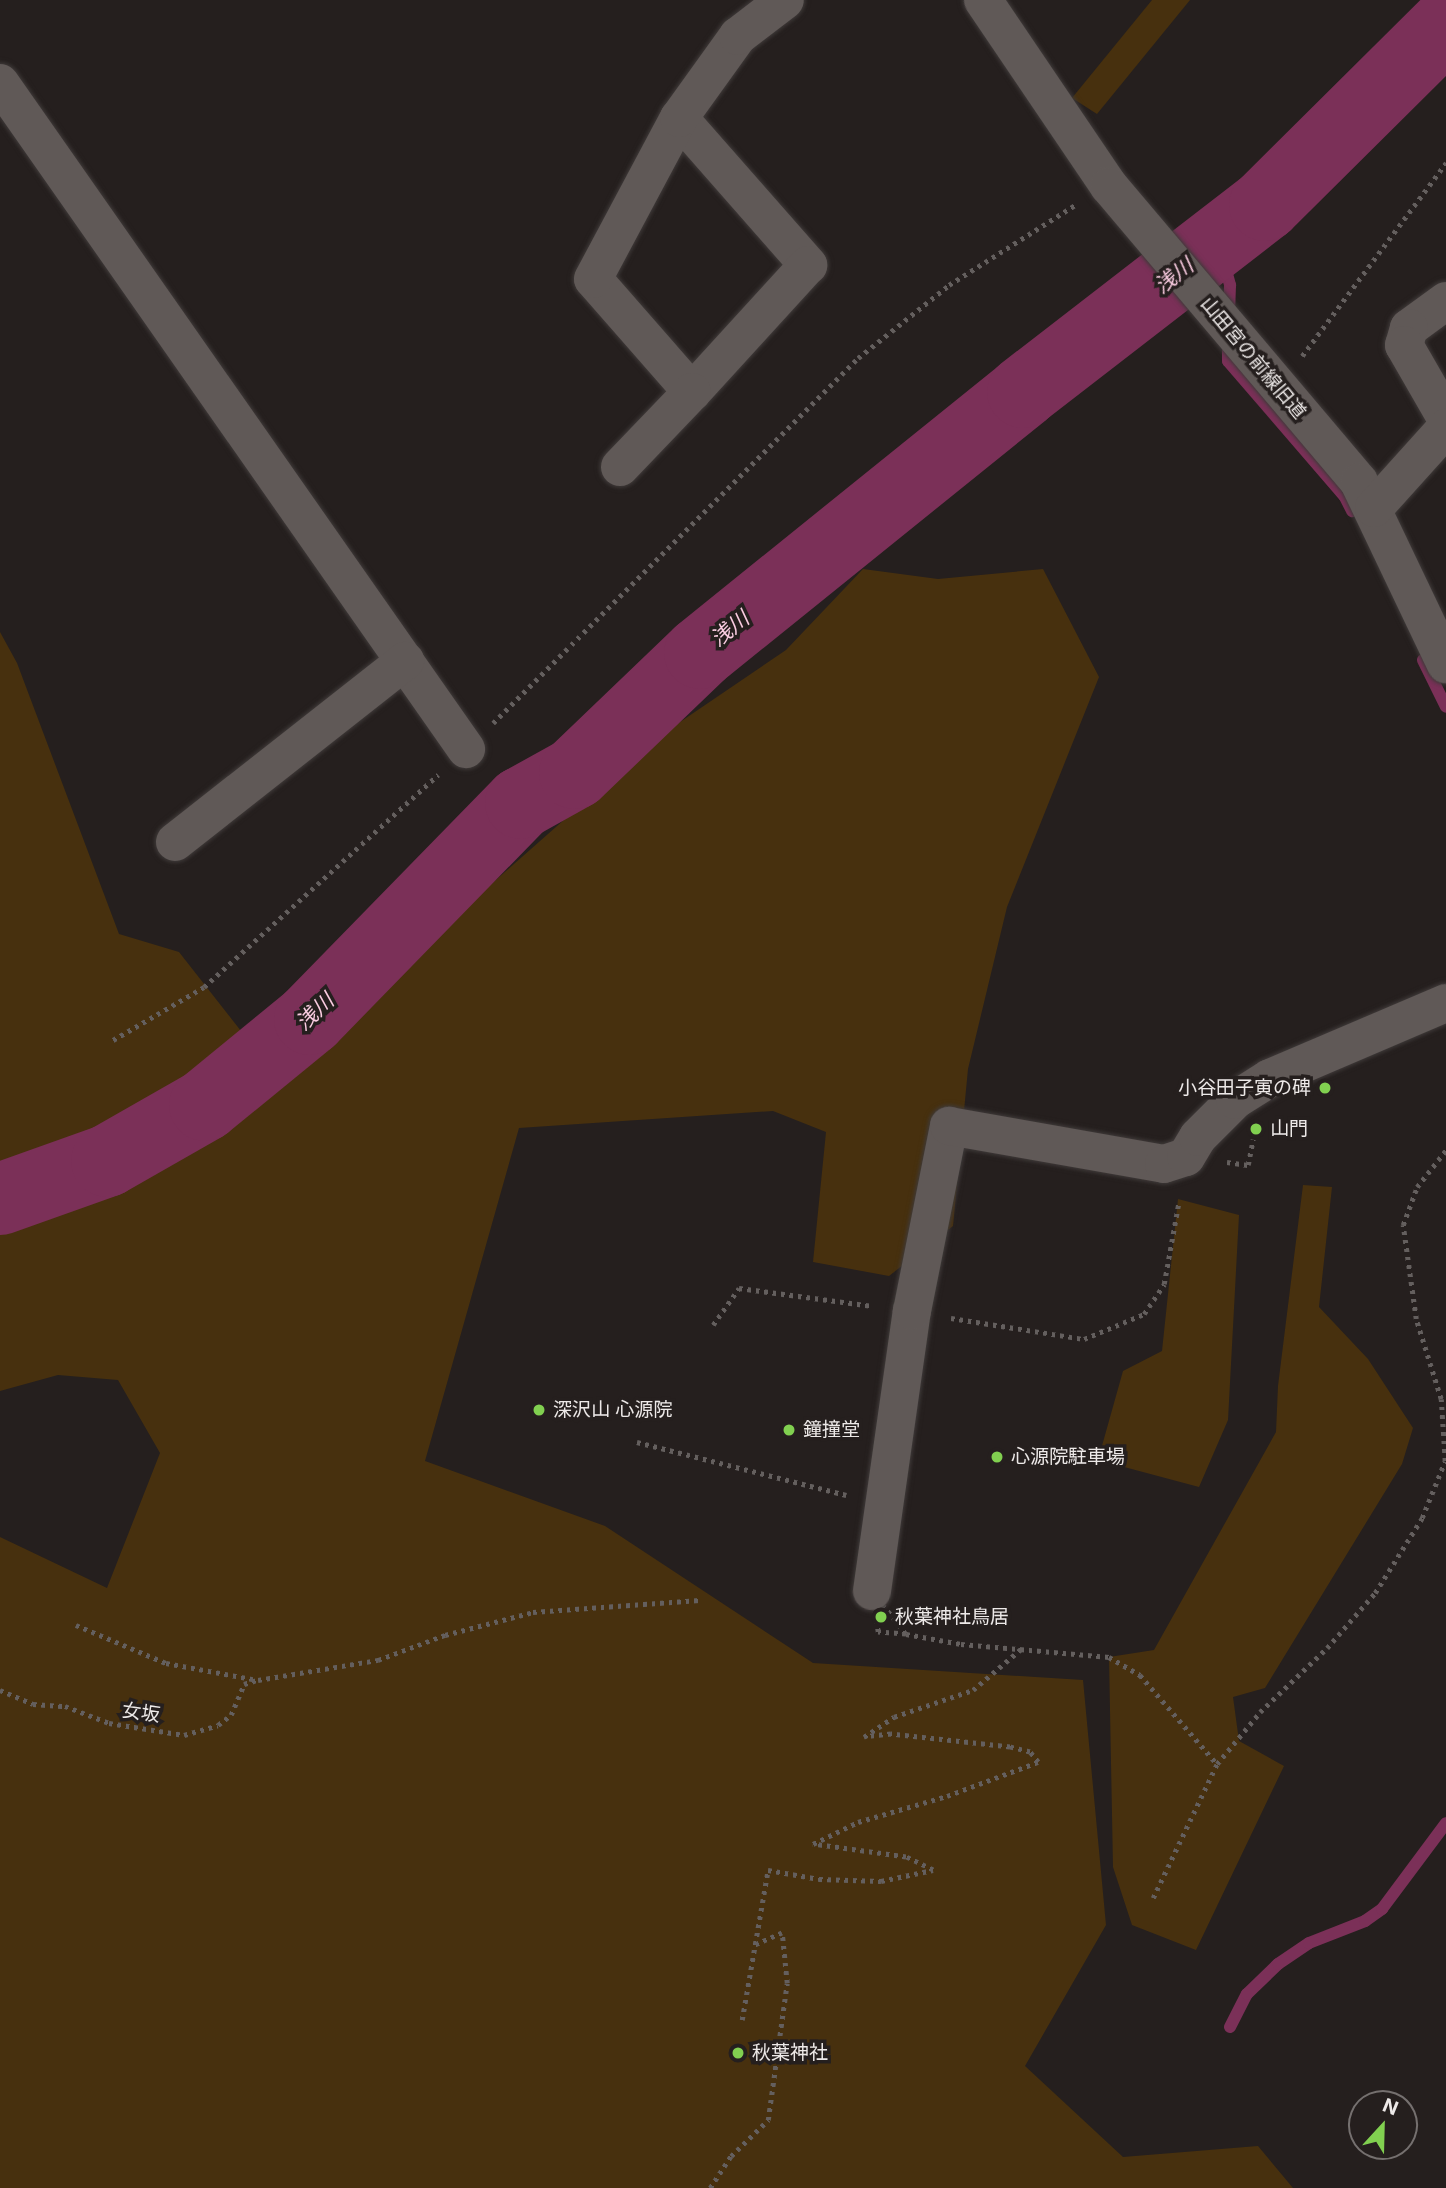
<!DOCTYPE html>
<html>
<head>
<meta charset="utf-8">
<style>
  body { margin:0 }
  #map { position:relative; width:1446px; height:2188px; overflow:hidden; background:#251f1e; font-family:Inter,"Noto Sans JP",sans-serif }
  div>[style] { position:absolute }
  .green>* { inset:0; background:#47300e }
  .stream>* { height:12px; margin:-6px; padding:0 6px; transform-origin:6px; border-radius:6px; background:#7b3058 }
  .river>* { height:72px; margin:-36px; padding:0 36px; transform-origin:36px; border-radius:36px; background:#7b3058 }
  .path>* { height:4.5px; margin-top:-2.25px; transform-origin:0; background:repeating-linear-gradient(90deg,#645f5e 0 3.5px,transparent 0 8.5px) }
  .roads { filter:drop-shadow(0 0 2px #3f3a39) drop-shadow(0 0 2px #3f3a39) }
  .minor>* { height:38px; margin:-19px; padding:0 19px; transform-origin:19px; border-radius:19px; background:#605957 }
  .dots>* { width:19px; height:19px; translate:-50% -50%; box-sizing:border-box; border:4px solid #251f1e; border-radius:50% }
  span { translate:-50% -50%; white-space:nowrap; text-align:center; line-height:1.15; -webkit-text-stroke:7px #251f1e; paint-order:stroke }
  .street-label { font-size:19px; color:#ede9e8 }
  .poi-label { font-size:19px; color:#ede9e8 }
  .right { translate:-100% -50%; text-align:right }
  .left { translate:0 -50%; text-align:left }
  .water-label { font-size:21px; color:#facce1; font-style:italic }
  .north { position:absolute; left:1348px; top:2090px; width:70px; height:70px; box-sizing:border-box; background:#251f1e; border:2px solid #75706f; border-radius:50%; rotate:22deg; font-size:19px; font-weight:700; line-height:28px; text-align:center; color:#ede9e8 }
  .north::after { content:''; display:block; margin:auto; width:24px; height:32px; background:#81d050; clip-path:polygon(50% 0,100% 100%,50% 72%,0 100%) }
</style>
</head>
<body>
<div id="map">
  <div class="green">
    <i style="clip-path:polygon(1152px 0,1190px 0,1097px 114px,1072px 98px)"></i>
    <i style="clip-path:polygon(863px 569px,938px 579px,1043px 569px,1099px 677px,1007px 907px,968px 1069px,953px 1226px,889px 1276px,813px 1262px,826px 1132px,773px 1111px,519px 1128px,425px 1461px,605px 1526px,813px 1663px,1083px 1680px,1106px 1925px,1025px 2066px,1123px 2157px,1258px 2146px,1293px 2188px,0 2188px,0 1537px,107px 1588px,160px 1453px,118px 1380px,58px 1375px,0 1391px,0 632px,17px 663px,119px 934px,179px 952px,241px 1031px,288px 1063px,658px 737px,786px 650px)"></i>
    <i style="clip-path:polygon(1303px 1185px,1332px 1187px,1319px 1307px,1368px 1359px,1413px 1428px,1402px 1464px,1265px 1688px,1233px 1697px,1239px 1741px,1284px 1766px,1196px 1950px,1132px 1925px,1113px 1867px,1109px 1657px,1154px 1650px,1276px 1432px,1278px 1386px)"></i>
    <i style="clip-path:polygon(1178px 1199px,1239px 1215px,1228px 1420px,1199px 1487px,1098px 1460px,1123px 1371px,1162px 1351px)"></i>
  </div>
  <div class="stream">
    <i style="left:1218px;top:241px;width:46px;rotate:74.7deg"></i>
    <i style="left:1230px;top:285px;width:30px;rotate:92deg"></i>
    <i style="left:1228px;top:340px;width:21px;rotate:90deg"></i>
    <i style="left:1228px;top:361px;width:179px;rotate:49.3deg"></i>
    <i style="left:1345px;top:497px;width:16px;rotate:63deg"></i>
    <i style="left:1423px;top:660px;width:52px;rotate:63.9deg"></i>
    <i style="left:1230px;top:2027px;width:37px;rotate:-63deg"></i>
    <i style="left:1247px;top:1994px;width:43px;rotate:-44.1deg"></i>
    <i style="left:1278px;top:1964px;width:37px;rotate:-34deg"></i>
    <i style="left:1309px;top:1943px;width:60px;rotate:-21.4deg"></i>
    <i style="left:1365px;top:1921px;width:21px;rotate:-35deg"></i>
    <i style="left:1382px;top:1909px;width:107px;rotate:-53.3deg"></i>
  </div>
  <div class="river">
    <i style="left:0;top:1199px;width:114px;rotate:-19.6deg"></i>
    <i style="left:107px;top:1161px;width:113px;rotate:-29.7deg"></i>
    <i style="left:205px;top:1105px;width:136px;rotate:-39.3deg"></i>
    <i style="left:310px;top:1019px;width:302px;rotate:-45.7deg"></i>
    <i style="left:521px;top:803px;width:62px;rotate:-29.1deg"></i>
    <i style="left:575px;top:773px;width:173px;rotate:-43.8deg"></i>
    <i style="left:700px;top:653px;width:415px;rotate:-38.9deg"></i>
    <i style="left:1023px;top:392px;width:306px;rotate:-37.7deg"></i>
    <i style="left:1265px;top:205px;width:255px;rotate:-44.8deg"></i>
  </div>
  <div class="path">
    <i style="left:1302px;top:356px;width:241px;rotate:-53.3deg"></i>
    <i style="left:493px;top:723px;width:516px;rotate:-45deg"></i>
    <i style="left:858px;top:358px;width:117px;rotate:-38.7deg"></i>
    <i style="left:949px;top:285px;width:149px;rotate:-32.4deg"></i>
    <i style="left:113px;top:1040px;width:105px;rotate:-30.2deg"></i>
    <i style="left:204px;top:987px;width:316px;rotate:-42.2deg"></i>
    <i style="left:1227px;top:1162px;width:21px;rotate:8deg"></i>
    <i style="left:1248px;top:1165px;width:26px;rotate:-79deg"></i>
    <i style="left:951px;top:1318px;width:135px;rotate:9deg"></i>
    <i style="left:1084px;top:1339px;width:65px;rotate:-22.6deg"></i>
    <i style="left:1144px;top:1314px;width:36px;rotate:-56deg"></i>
    <i style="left:1164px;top:1284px;width:84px;rotate:-79.8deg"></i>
    <i style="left:713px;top:1325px;width:45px;rotate:-54.9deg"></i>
    <i style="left:739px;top:1288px;width:135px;rotate:7.7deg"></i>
    <i style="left:637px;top:1442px;width:216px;rotate:14.2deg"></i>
    <i style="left:872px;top:1591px;width:55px;rotate:51.7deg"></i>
    <i style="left:906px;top:1634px;width:28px;rotate:-176deg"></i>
    <i style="left:878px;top:1632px;width:41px;rotate:-98.3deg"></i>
    <i style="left:76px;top:1625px;width:98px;rotate:22.9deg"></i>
    <i style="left:166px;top:1663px;width:94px;rotate:10.5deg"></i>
    <i style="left:258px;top:1680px;width:122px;rotate:-9.5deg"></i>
    <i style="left:378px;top:1660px;width:72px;rotate:-20.5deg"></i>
    <i style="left:445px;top:1635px;width:91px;rotate:-14.6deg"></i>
    <i style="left:533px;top:1612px;width:167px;rotate:-4.1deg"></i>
    <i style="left:906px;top:1634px;width:56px;rotate:10.3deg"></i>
    <i style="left:961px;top:1644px;width:149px;rotate:5deg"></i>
    <i style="left:1109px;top:1657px;width:36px;rotate:30deg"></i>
    <i style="left:1140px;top:1675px;width:118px;rotate:49.1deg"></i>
    <i style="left:0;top:1690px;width:36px;rotate:23deg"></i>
    <i style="left:33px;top:1704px;width:32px;rotate:4deg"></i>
    <i style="left:65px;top:1706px;width:47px;rotate:21.1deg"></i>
    <i style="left:109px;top:1723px;width:76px;rotate:9.1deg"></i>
    <i style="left:184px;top:1735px;width:35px;rotate:-16deg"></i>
    <i style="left:218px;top:1725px;width:16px;rotate:-38deg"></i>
    <i style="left:231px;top:1715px;width:34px;rotate:-67deg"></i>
    <i style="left:244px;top:1684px;width:14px;rotate:-17deg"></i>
    <i style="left:1153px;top:1898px;width:148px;rotate:-64.5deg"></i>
    <i style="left:1217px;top:1764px;width:67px;rotate:-50.4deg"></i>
    <i style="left:1260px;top:1712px;width:93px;rotate:-43.7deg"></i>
    <i style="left:1327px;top:1648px;width:73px;rotate:-48.9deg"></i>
    <i style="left:1375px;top:1593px;width:89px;rotate:-57.9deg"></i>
    <i style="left:1422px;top:1518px;width:61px;rotate:-68deg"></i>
    <i style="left:1445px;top:1461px;width:62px;rotate:-93.7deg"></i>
    <i style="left:1441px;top:1399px;width:84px;rotate:-107.4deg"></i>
    <i style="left:1416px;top:1319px;width:95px;rotate:-97.9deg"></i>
    <i style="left:1403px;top:1225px;width:40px;rotate:-69.8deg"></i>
    <i style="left:1417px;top:1187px;width:47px;rotate:-51.9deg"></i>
    <i style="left:742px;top:2020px;width:152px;rotate:-80.2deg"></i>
    <i style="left:768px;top:1870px;width:52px;rotate:10deg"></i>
    <i style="left:819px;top:1879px;width:62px;rotate:1.8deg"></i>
    <i style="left:881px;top:1881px;width:53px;rotate:-11.9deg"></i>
    <i style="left:933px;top:1870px;width:30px;rotate:-154deg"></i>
    <i style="left:906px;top:1857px;width:94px;rotate:-172deg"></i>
    <i style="left:813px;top:1844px;width:50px;rotate:-26.1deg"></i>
    <i style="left:858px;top:1822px;width:93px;rotate:-16.3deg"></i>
    <i style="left:947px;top:1796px;width:97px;rotate:-20.5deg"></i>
    <i style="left:1038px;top:1762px;width:13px;rotate:-129deg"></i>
    <i style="left:1030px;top:1752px;width:21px;rotate:-166deg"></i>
    <i style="left:1010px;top:1747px;width:120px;rotate:-173.8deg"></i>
    <i style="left:891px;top:1734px;width:27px;rotate:174deg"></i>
    <i style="left:864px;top:1737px;width:36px;rotate:-34deg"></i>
    <i style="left:894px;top:1717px;width:83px;rotate:-18.9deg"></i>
    <i style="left:973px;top:1690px;width:63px;rotate:-40.5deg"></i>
    <i style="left:710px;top:2188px;width:38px;rotate:-57deg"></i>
    <i style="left:731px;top:2156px;width:52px;rotate:-44.2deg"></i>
    <i style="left:768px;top:2120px;width:138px;rotate:-82.1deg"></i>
    <i style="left:787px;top:1983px;width:50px;rotate:-95.7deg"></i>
    <i style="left:782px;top:1933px;width:32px;rotate:156deg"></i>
  </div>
  <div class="roads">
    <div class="minor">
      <i style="left:983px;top:0;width:225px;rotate:55.9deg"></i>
      <i style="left:1109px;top:186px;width:387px;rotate:49.8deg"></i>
      <i style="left:1359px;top:482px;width:202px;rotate:64.5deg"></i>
      <i style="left:0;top:83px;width:813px;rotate:55.02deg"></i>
      <i style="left:679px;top:118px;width:196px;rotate:48.7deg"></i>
      <i style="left:808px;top:265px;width:172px;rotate:132.4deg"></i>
      <i style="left:692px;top:392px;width:150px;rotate:-131.2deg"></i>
      <i style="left:593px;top:279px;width:183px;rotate:-61.9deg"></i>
      <i style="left:679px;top:118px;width:101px;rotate:-54.3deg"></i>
      <i style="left:738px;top:36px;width:59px;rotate:-37.5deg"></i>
      <i style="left:1446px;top:301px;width:46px;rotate:143.9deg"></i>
      <i style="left:1409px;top:328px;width:18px;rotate:106deg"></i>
      <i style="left:1404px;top:345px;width:84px;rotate:60.1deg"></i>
      <i style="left:620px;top:467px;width:104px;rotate:-46.2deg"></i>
      <i style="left:1374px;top:508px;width:108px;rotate:-48deg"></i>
      <i style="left:175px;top:842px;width:293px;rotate:-38.2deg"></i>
      <i style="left:872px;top:1591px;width:283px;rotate:-81.9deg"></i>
      <i style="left:912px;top:1311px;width:189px;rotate:-78.7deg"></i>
      <i style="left:949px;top:1126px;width:218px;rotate:10deg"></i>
      <i style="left:1164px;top:1164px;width:23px;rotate:-18deg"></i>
      <i style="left:1186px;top:1157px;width:23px;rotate:-59deg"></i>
      <i style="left:1198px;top:1137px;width:52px;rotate:-45deg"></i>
      <i style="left:1235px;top:1100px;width:41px;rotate:-32.2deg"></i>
      <i style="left:1270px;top:1078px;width:191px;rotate:-23.1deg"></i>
    </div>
  </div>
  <div class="dots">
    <i style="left:1325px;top:1088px;background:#81d050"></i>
    <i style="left:1256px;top:1129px;background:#81d050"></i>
    <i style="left:539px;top:1410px;background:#81d050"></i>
    <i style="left:789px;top:1430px;background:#81d050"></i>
    <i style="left:997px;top:1457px;background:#81d050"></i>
    <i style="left:881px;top:1617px;background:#81d050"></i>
    <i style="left:738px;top:2053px;background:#81d050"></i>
  </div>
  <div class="street-label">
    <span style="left:1253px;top:358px;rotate:50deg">山田宮の前線旧道</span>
    <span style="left:141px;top:1713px;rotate:8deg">女坂</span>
  </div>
  <div class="poi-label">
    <span class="right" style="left:1311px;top:1088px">小谷田子寅の碑</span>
    <span class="left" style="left:1270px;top:1129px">山門</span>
    <span class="left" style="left:553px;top:1410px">深沢山 心源院</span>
    <span class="left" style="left:803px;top:1430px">鐘撞堂</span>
    <span class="left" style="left:1011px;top:1457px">心源院駐車場</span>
    <span class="left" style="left:895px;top:1617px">秋葉神社鳥居</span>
    <span class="left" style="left:752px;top:2053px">秋葉神社</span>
  </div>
  <div class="water-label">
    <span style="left:1174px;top:276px;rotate:-38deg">浅川</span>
    <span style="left:730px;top:629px;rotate:-39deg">浅川</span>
    <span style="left:315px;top:1012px;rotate:-43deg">浅川</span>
  </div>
  <div class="north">N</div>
</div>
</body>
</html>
